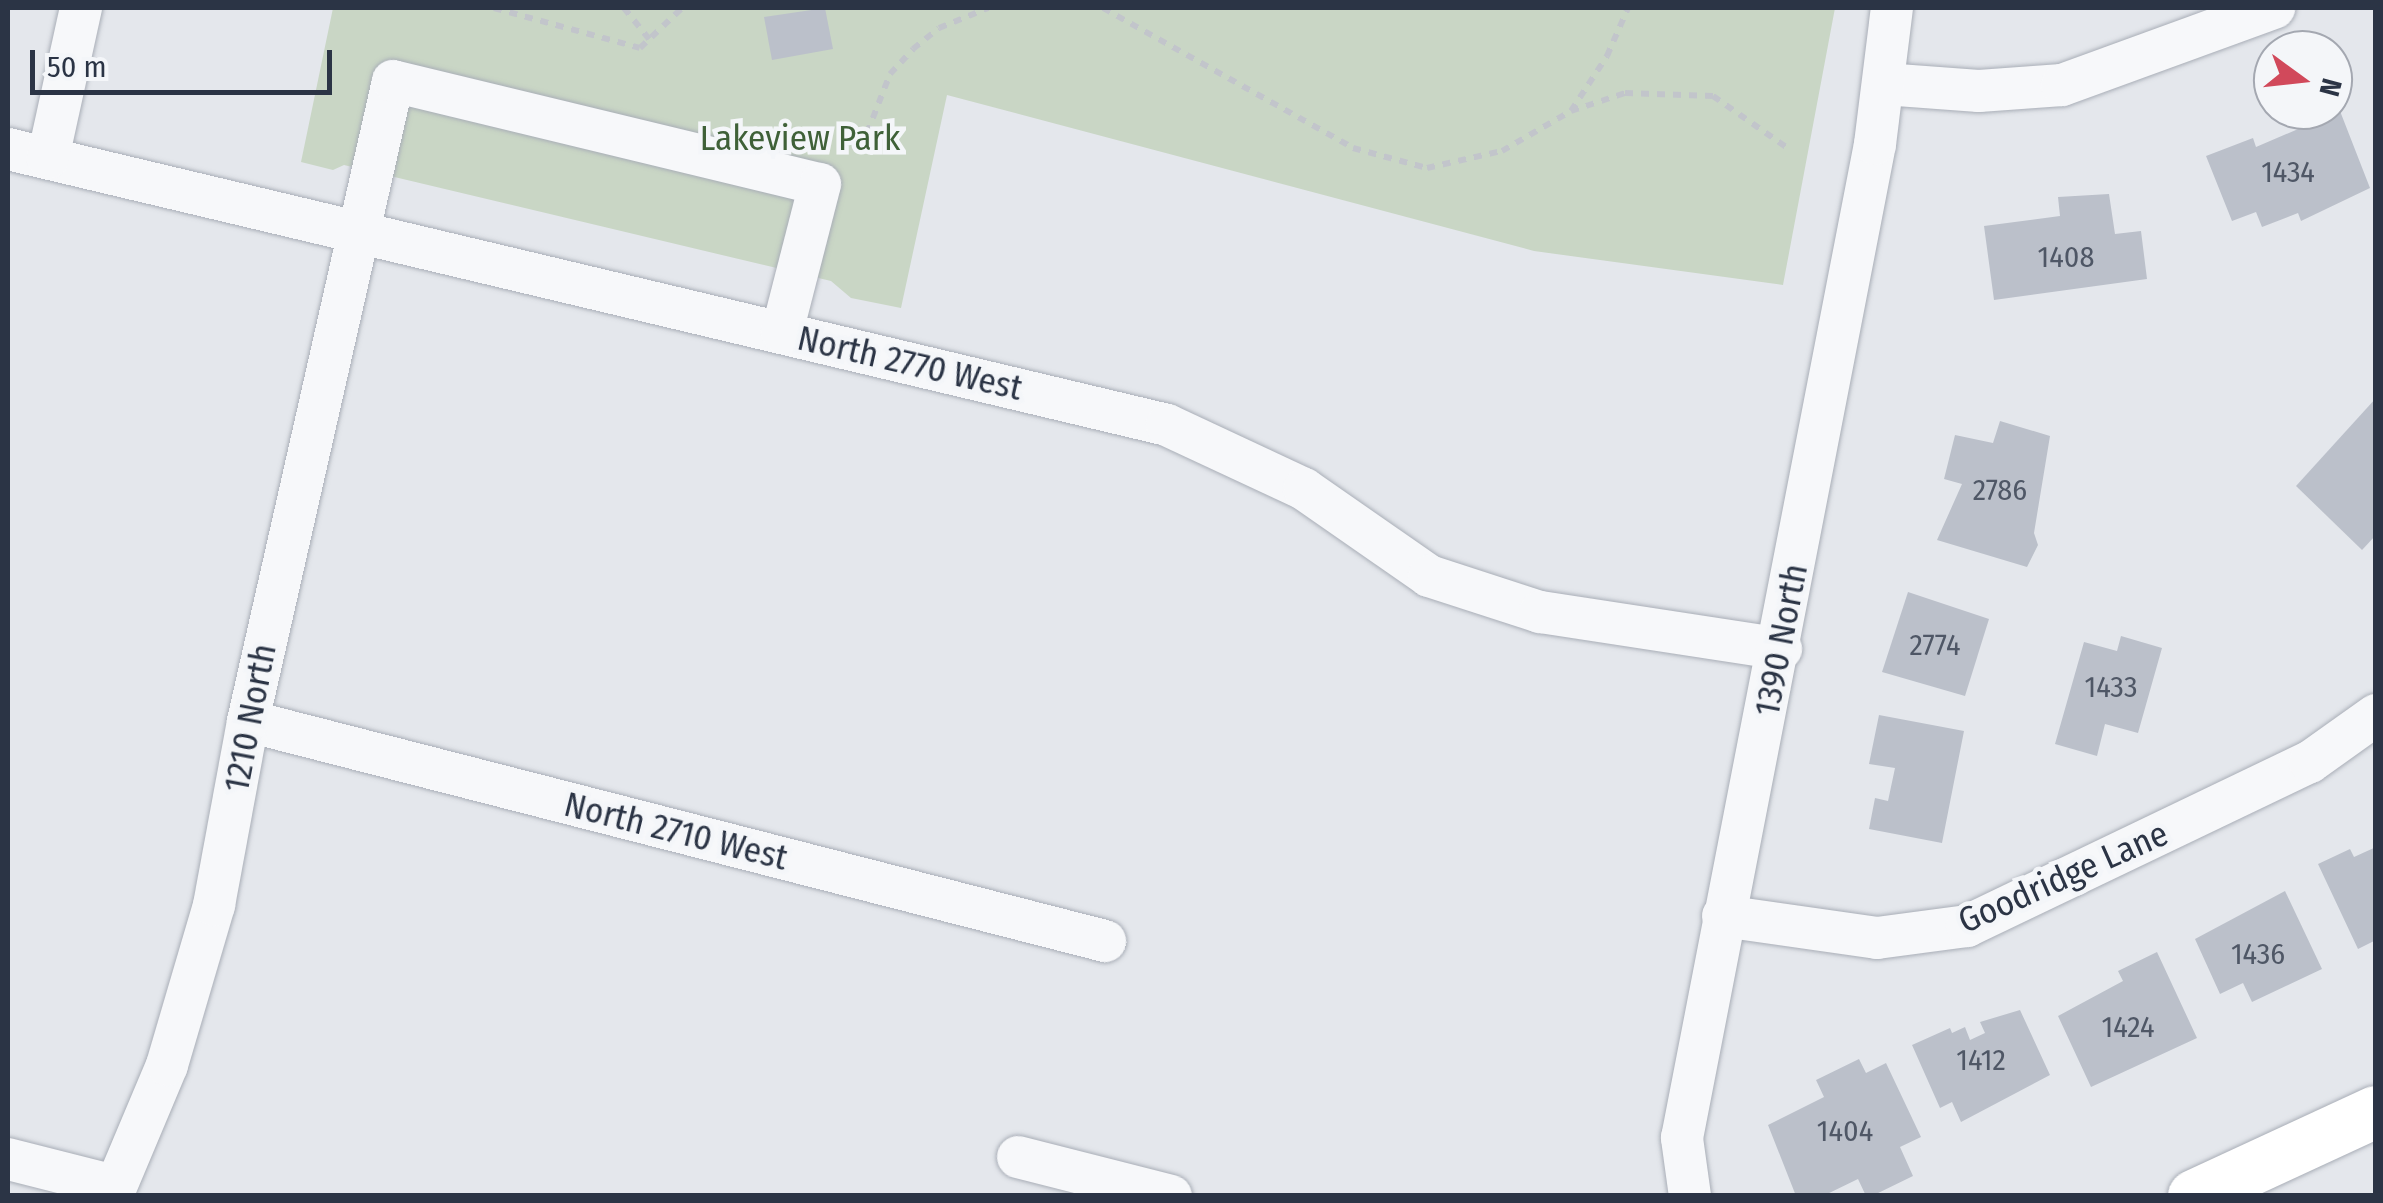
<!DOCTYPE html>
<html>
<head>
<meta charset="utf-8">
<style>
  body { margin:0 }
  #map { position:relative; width:2383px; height:1203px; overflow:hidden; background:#e4e7ec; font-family:"Fira Sans Condensed",sans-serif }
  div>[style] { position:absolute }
  .green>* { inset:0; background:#c9d6c5 }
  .building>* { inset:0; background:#bbc0ca }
  .path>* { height:6px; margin-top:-3px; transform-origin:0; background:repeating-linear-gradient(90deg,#c2c5cb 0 8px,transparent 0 16px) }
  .roads { filter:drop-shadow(0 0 2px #a9aeb7) drop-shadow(0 0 2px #a9aeb7) }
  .minor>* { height:42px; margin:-21px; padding:0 21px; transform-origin:21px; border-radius:21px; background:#f7f8fa }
  .major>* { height:52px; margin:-26px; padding:0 26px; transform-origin:26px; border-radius:26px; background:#fff }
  span { translate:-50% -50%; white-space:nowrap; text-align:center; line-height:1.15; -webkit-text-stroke:9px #f4f6f9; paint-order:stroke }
  .number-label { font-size:30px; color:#4f5766 }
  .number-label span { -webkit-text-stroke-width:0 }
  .park-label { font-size:35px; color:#3f6138 }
  .street-label { font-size:35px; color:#2b3445 }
  .frame { position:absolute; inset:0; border:10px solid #2b3445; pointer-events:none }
  .north { position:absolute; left:2253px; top:30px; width:100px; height:100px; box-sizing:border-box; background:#f4f6f9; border:2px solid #a4a8b1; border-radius:50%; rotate:105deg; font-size:28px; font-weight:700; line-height:40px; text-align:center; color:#2b3445 }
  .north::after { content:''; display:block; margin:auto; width:35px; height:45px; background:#d1495b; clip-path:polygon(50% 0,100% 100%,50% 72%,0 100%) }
  .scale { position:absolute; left:30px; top:50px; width:302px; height:45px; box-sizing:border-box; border:5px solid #2b3445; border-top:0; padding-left:12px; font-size:30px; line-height:35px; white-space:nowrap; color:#2b3445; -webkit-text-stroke:8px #f4f6f9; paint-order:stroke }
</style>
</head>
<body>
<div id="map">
  <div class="green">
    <i style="clip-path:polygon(333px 8px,1835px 8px,1783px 285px,1534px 251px,947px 95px,901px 308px,851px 298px,831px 281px,344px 165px,333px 170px,301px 162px)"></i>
  </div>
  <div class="building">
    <i style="clip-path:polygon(825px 8px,833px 49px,772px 60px,764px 17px)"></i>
    <i style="clip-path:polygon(2340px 111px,2370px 188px,2301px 221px,2298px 213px,2262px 227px,2256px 212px,2232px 221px,2206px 156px,2253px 138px,2256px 147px)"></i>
    <i style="clip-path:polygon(2109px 194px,2115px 234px,2141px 231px,2147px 279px,1994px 300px,1984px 226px,2060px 216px,2058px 197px)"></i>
    <i style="clip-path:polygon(2376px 398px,2376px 535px,2362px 550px,2296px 486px)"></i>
    <i style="clip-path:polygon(2000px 421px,2050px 436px,2034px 533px,2038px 545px,2027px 567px,1937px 540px,1962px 484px,1944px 479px,1955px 435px,1993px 443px)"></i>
    <i style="clip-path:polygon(1908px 592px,1989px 619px,1965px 696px,1882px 672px)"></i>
    <i style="clip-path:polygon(2121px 636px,2162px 648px,2138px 733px,2105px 724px,2097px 756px,2055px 744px,2084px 642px,2117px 651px)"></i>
    <i style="clip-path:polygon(1879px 715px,1964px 731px,1942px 843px,1869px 829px,1875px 798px,1888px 801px,1895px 768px,1869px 764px)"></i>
    <i style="clip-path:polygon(2376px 847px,2376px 940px,2358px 949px,2318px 864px,2350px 849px,2354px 857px)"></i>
    <i style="clip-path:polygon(2285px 891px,2322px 969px,2252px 1002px,2243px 983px,2220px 994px,2195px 939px)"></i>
    <i style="clip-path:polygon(2157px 952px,2197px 1038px,2091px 1087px,2058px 1016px,2123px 981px,2118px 971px)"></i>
    <i style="clip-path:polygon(2020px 1010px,2050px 1075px,1961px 1122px,1952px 1102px,1940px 1108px,1912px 1045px,1950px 1028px,1952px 1033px,1965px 1027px,1970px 1040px,1985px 1033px,1980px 1022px)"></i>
    <i style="clip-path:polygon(1859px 1059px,1866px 1073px,1886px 1063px,1921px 1137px,1900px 1147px,1913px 1176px,1872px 1196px,1866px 1196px,1858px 1179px,1823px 1196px,1796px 1196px,1768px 1125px,1824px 1097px,1816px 1080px)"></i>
  </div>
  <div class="path">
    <i style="left:494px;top:8px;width:151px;rotate:15.3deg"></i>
    <i style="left:640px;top:48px;width:58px;rotate:-43.6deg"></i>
    <i style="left:624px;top:8px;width:40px;rotate:51deg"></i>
    <i style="left:1103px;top:8px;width:287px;rotate:29.2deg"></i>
    <i style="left:1353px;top:148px;width:77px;rotate:15.1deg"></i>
    <i style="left:1427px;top:168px;width:77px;rotate:-12.8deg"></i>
    <i style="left:1502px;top:151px;width:80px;rotate:-30.1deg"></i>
    <i style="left:1571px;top:111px;width:66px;rotate:-56.8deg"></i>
    <i style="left:1607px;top:56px;width:52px;rotate:-66.4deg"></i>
    <i style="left:1571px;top:111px;width:57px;rotate:-18.4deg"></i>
    <i style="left:1625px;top:93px;width:88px;rotate:2deg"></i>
    <i style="left:1713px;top:96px;width:93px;rotate:34.9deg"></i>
    <i style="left:867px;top:133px;width:63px;rotate:-68.7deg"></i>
    <i style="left:890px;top:74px;width:34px;rotate:-47deg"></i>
    <i style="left:913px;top:49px;width:33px;rotate:-39deg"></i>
    <i style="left:939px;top:28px;width:53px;rotate:-22.2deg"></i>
  </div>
  <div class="roads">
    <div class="minor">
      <i style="left:1884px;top:84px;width:95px;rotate:4.2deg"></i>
      <i style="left:1979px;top:91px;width:83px;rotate:-4.1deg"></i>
      <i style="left:2062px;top:85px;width:226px;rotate:-20deg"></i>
      <i style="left:8px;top:149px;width:1191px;rotate:13.39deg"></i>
      <i style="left:1167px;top:425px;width:151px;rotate:25deg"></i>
      <i style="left:1304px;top:489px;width:152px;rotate:34.8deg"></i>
      <i style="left:1429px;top:576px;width:117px;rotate:18deg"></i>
      <i style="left:1540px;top:612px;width:244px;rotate:8.7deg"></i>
      <i style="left:48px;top:158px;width:154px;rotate:-77.6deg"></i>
      <i style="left:248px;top:721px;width:885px;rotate:14.4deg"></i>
      <i style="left:1723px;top:916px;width:156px;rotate:8.1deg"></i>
      <i style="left:1877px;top:938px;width:91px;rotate:-7.6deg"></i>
      <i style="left:1967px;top:926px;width:380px;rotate:-25.6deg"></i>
      <i style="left:2310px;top:762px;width:81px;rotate:-35.5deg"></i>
      <i style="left:1018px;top:1157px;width:158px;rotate:14.3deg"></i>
      <i style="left:8px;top:1159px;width:110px;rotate:14.2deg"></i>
      <i style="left:112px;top:1196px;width:142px;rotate:-67.2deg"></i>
      <i style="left:167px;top:1065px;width:167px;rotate:-73.6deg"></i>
      <i style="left:214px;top:905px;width:187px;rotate:-79.5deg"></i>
      <i style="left:248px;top:721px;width:656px;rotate:-77.23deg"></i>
      <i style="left:393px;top:81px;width:439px;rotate:13.6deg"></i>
      <i style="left:820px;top:184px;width:153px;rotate:104.4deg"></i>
      <i style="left:1690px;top:1196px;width:59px;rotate:-97.9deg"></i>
      <i style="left:1682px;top:1138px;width:1013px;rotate:-79.01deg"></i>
      <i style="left:1875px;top:144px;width:137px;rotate:-82.9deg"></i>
    </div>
    <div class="major">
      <i style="left:2194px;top:1196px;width:200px;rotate:-24.8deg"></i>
    </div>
  </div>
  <div class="number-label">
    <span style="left:2288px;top:172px">1434</span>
    <span style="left:2066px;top:257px">1408</span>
    <span style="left:2000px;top:490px">2786</span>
    <span style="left:1935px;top:645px">2774</span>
    <span style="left:2111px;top:687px">1433</span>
    <span style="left:2258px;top:954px">1436</span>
    <span style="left:2128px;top:1027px">1424</span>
    <span style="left:1981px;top:1060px">1412</span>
    <span style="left:1845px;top:1131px">1404</span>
  </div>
  <div class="park-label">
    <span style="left:800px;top:138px">Lakeview Park</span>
  </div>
  <div class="street-label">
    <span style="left:910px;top:363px;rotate:13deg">North 2770 West</span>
    <span style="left:1781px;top:640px;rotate:-79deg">1390 North</span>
    <span style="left:250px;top:718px;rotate:-79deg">1210 North</span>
    <span style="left:676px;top:831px;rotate:14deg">North 2710 West</span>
    <span style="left:2063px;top:877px;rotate:-24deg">Goodridge Lane</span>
  </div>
  <div class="frame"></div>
  <div class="north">N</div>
  <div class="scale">50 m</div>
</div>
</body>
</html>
